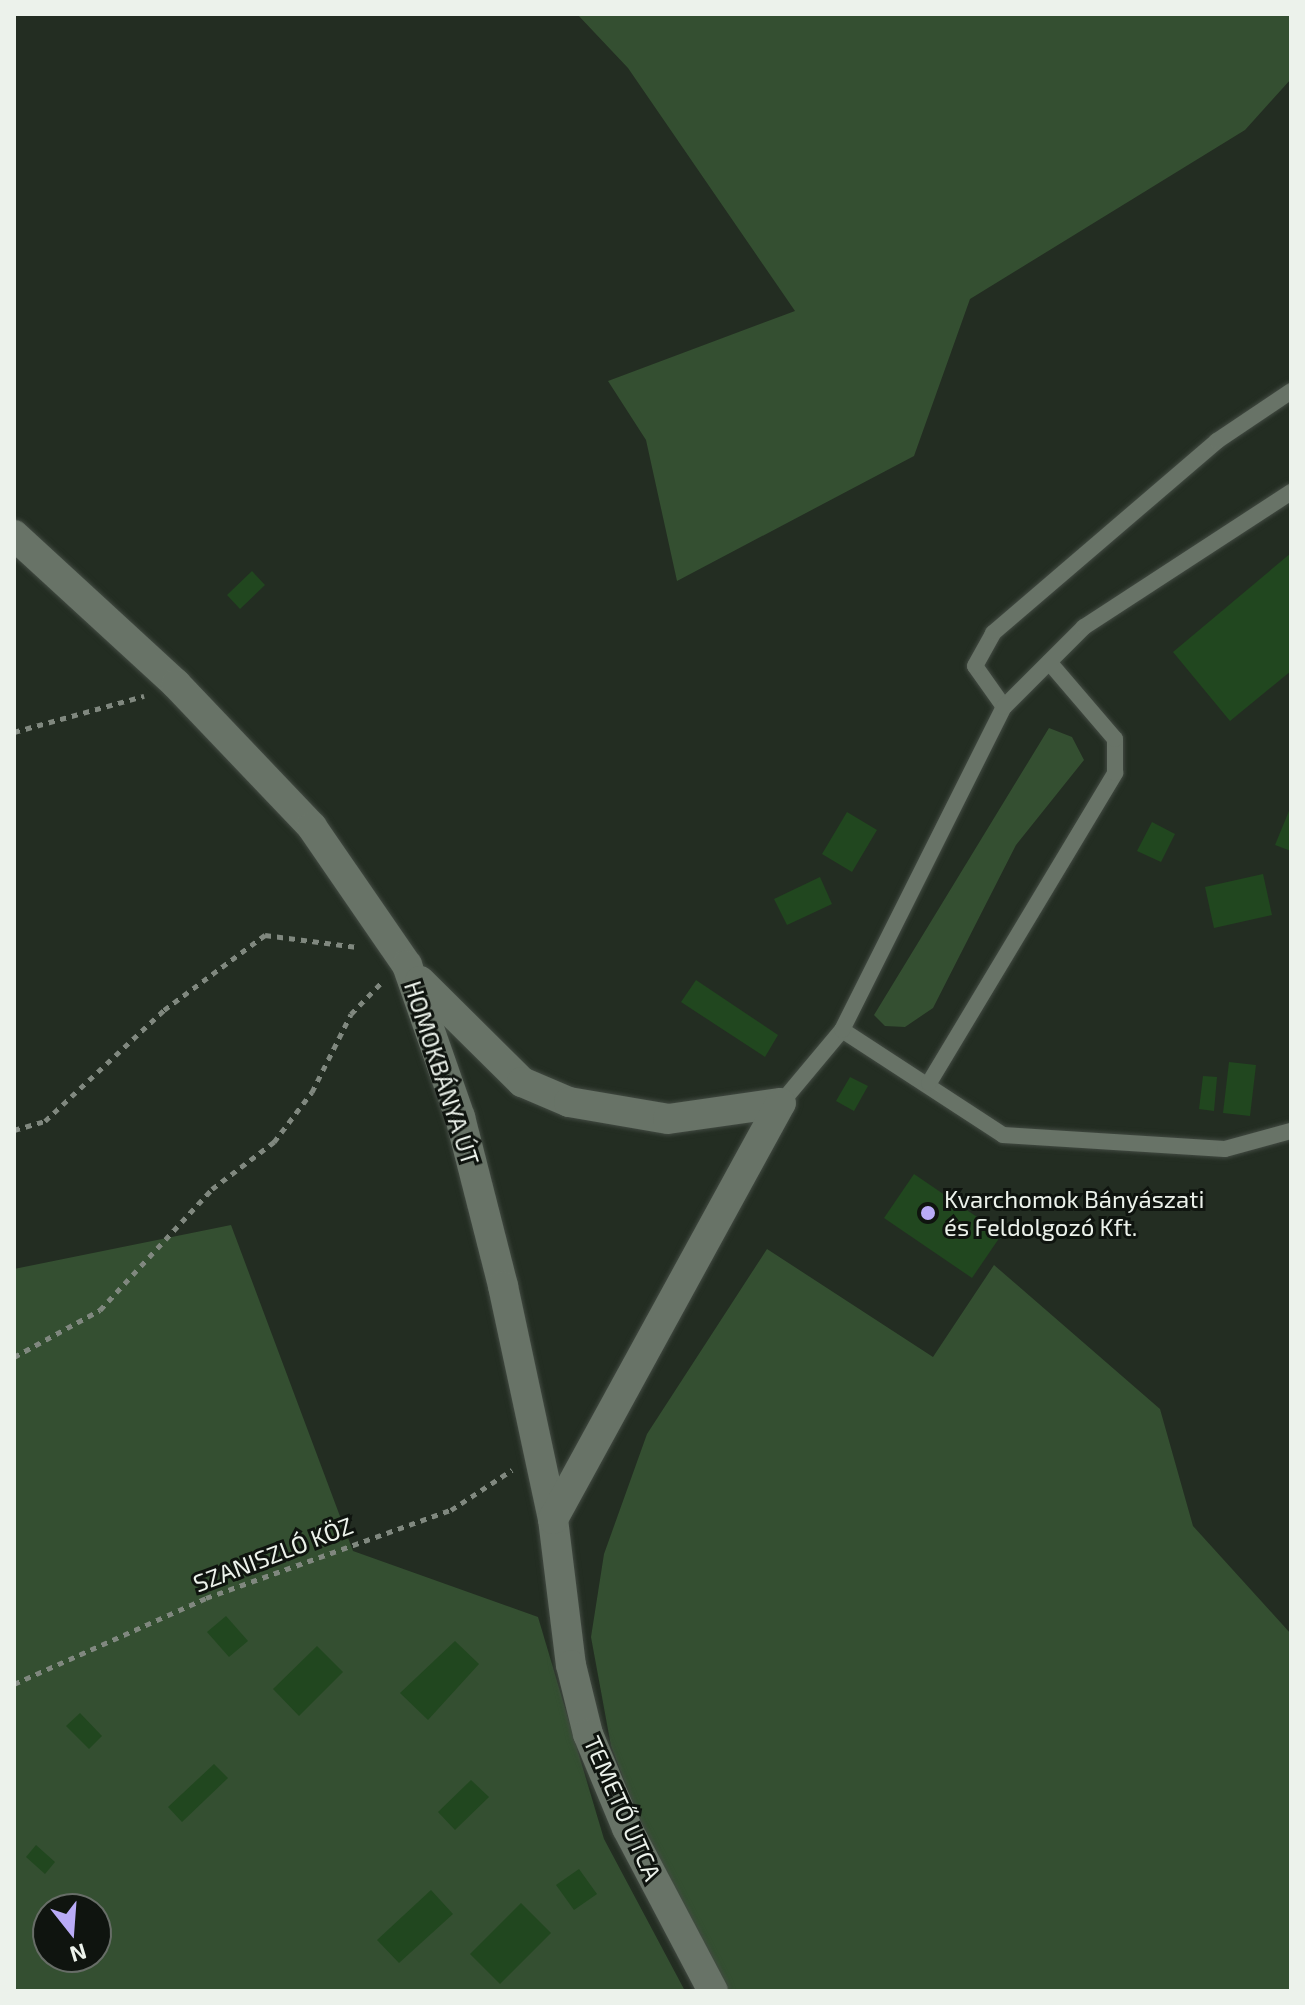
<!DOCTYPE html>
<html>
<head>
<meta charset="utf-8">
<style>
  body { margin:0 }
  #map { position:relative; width:1305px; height:2005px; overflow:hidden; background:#232d22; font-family:"Exo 2",sans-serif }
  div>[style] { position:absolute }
  .green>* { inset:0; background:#344f31 }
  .building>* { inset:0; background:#21471f }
  .path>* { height:5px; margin-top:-2.5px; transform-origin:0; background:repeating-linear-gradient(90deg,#80887f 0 6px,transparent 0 12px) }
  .roads { filter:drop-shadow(0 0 2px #424a42) drop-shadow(0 0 2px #424a42) }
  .lane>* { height:16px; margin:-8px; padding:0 8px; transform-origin:8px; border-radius:8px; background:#687367 }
  .street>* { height:30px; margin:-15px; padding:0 15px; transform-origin:15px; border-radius:15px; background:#687367 }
  .dots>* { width:22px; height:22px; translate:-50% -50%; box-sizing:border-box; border:4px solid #0f140f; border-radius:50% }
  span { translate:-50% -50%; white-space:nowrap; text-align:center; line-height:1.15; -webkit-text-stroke:6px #0f140f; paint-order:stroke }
  .street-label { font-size:24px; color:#ecf2eb }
  .poi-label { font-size:24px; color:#ecf2eb }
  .left { translate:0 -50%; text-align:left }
  .frame { position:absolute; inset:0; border:16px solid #ecf2eb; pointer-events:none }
  .north { position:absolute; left:32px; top:1893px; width:80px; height:80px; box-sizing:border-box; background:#0f140f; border:2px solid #676d67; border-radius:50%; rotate:163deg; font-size:22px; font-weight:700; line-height:32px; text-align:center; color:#ecf2eb }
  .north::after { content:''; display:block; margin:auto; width:28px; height:36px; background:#b9abf7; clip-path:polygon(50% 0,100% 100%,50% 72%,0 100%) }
</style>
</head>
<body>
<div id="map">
  <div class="green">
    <i style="clip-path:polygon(577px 14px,1291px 14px,1291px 79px,1245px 130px,970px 299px,914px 456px,677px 581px,646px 440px,608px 381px,795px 311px,628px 68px)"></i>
    <i style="clip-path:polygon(1049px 728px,1072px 737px,1084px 760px,1016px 845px,933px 1008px,905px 1027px,885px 1026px,874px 1015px)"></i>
    <i style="clip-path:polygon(evenodd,231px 1225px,353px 1551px,538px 1617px,604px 1839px,685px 1991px,14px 1991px,14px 1269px,231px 1225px,48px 1909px,96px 1909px,96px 1957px,48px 1957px,48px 1909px)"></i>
    <i style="clip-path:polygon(767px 1249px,933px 1357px,994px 1265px,1160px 1409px,1193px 1526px,1291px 1634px,1291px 1991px,728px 1991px,646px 1838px,611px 1746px,591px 1637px,604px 1554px,647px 1434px)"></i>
  </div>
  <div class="building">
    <i style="clip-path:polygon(1291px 553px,1291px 671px,1230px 721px,1173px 652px)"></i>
    <i style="clip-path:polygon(252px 571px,265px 585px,240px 609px,227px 595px)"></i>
    <i style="clip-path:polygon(1291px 806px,1291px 851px,1275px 845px)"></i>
    <i style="clip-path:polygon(847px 812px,877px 830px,852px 872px,822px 854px)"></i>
    <i style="clip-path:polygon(1152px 822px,1175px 834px,1161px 862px,1137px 851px)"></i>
    <i style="clip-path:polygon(1263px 874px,1272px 915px,1214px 928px,1205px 887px)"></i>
    <i style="clip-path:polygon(820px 877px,832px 904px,787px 925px,774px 899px)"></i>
    <i style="clip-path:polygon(696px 980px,778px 1035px,765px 1057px,681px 1002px)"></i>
    <i style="clip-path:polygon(1229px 1062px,1256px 1065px,1250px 1116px,1223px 1113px)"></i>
    <i style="clip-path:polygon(1203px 1076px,1217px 1077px,1214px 1111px,1199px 1109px)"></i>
    <i style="clip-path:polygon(850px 1077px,868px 1086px,854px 1111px,836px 1101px)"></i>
    <i style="clip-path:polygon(914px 1174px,1002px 1234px,972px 1278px,884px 1218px)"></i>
    <i style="clip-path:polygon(226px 1616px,248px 1641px,229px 1657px,207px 1632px)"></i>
    <i style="clip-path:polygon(455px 1641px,479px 1664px,428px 1720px,400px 1693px)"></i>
    <i style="clip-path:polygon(317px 1646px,343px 1672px,299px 1716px,273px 1689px)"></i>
    <i style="clip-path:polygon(80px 1713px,102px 1736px,89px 1749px,66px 1726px)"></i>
    <i style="clip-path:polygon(214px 1764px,228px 1778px,182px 1822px,168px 1807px)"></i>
    <i style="clip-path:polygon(471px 1780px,489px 1797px,455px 1830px,438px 1812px)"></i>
    <i style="clip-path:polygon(36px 1845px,55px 1862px,45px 1874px,26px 1857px)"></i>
    <i style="clip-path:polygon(579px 1869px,597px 1894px,574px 1910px,556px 1885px)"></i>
    <i style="clip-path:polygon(431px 1890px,453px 1914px,399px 1963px,377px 1940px)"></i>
    <i style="clip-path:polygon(521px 1903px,551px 1933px,500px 1984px,470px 1954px)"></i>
  </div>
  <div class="path">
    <i style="left:14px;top:732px;width:135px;rotate:-15.5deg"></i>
    <i style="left:14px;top:1130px;width:32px;rotate:-16deg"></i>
    <i style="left:45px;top:1121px;width:163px;rotate:-43deg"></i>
    <i style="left:164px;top:1010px;width:126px;rotate:-36.6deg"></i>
    <i style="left:265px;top:935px;width:93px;rotate:7.4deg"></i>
    <i style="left:14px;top:1357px;width:98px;rotate:-28.7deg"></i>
    <i style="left:100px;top:1310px;width:165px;rotate:-47.2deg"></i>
    <i style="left:212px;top:1189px;width:78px;rotate:-37.2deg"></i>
    <i style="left:274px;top:1142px;width:63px;rotate:-52.8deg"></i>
    <i style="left:312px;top:1092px;width:87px;rotate:-63.4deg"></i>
    <i style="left:351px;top:1014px;width:43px;rotate:-45.9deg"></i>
    <i style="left:14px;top:1684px;width:210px;rotate:-24.1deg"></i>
    <i style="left:206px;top:1598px;width:260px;rotate:-19.8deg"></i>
    <i style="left:451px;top:1510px;width:73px;rotate:-33.3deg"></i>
  </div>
  <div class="roads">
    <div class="lane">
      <i style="left:1004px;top:707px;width:50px;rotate:-125.3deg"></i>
      <i style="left:975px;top:666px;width:38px;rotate:-61deg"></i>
      <i style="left:993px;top:633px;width:295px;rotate:-40.6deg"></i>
      <i style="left:1217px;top:441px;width:89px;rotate:-34deg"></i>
      <i style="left:842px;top:1030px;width:192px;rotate:33.1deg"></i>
      <i style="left:1003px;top:1135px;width:222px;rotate:3.6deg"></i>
      <i style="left:1225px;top:1149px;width:68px;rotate:-15.3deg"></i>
      <i style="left:929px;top:1083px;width:362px;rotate:-59deg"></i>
      <i style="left:1115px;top:773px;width:34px;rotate:-90deg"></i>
      <i style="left:1115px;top:739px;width:101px;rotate:-130.6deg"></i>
      <i style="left:781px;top:1103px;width:95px;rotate:-50.1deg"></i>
      <i style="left:842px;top:1030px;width:361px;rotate:-63.4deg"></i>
      <i style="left:1004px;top:707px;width:113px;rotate:-45deg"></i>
      <i style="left:1084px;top:627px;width:247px;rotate:-33.1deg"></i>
    </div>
    <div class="street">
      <i style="left:14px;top:535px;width:220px;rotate:42.6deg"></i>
      <i style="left:176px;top:684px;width:197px;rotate:46.4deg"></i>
      <i style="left:312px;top:827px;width:168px;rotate:55.5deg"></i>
      <i style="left:407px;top:965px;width:161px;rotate:70.8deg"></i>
      <i style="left:460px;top:1117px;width:174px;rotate:75.7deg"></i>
      <i style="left:503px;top:1286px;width:238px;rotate:77.9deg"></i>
      <i style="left:553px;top:1519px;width:147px;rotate:83deg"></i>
      <i style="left:571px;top:1665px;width:71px;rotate:76.2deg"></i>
      <i style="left:588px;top:1734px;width:102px;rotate:67.5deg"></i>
      <i style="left:627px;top:1828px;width:184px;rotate:62.2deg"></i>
      <i style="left:420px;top:981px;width:144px;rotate:44.7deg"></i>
      <i style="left:522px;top:1082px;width:51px;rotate:23.1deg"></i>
      <i style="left:569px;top:1102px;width:100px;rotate:9.7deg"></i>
      <i style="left:668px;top:1119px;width:114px;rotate:-8.1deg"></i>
      <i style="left:553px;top:1519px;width:474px;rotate:-61.3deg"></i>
    </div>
  </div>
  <div class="dots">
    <i style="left:928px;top:1213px;background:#b9abf7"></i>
  </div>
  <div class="street-label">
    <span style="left:442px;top:1073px;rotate:72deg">HOMOKBÁNYA ÚT</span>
    <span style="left:273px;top:1554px;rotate:-21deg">SZANISZLÓ KÖZ</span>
    <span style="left:623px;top:1808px;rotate:66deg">TEMETŐ UTCA</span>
  </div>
  <div class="poi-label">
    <span class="left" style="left:944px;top:1213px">Kvarchomok Bányászati<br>és Feldolgozó Kft.</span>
  </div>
  <div class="frame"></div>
  <div class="north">N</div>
</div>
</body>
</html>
